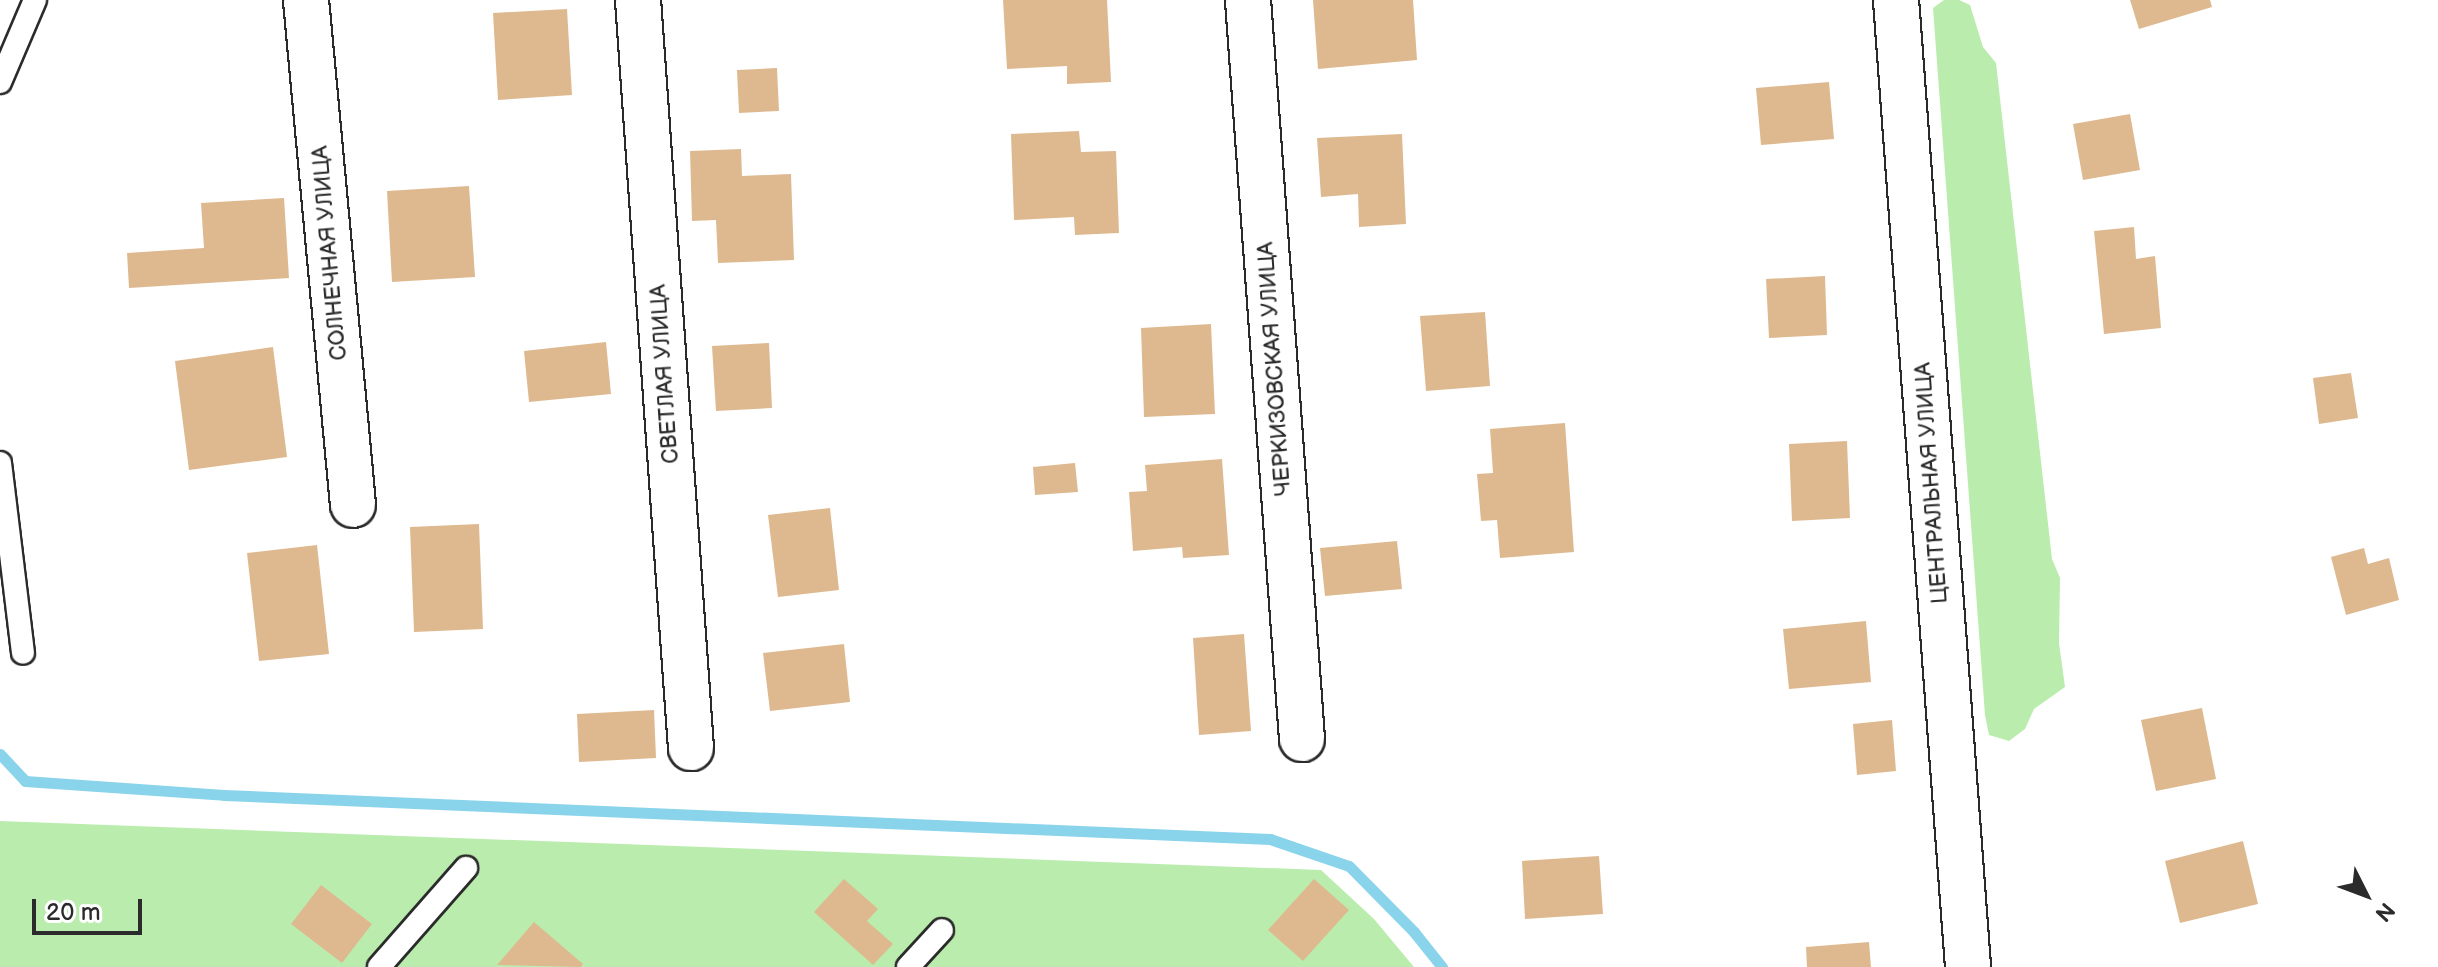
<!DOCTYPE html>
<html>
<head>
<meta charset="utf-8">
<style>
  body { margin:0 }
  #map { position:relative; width:2438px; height:967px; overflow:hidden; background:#fff; font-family:"Balsamiq Sans",sans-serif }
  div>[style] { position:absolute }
  .green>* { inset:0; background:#baedad }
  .stream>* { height:11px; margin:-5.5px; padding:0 5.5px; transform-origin:5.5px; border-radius:5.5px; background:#8ad4eb }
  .building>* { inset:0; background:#deb98f }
  .roads { filter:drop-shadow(2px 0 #2b2b2b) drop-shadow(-2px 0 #2b2b2b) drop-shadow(0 2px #2b2b2b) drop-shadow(0 -2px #2b2b2b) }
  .lane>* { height:22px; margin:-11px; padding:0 11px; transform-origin:11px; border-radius:11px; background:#fff }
  .street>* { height:44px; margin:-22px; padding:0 22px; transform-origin:22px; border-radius:22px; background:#fff }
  span { translate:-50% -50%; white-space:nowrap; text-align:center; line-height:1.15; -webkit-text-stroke:6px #fff; paint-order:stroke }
  .street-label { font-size:22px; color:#2b2b2b }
  .north { position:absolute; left:2326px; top:855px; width:80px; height:80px; -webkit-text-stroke:6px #fff; paint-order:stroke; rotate:132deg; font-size:22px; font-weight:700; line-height:32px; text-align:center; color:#2b2b2b }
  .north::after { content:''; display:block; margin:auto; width:28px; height:36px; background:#2b2b2b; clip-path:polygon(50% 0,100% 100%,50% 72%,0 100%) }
  .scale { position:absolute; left:32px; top:899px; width:110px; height:36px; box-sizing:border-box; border:4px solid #2b2b2b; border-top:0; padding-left:10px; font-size:24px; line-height:28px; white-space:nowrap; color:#2b2b2b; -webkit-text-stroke:6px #fff; paint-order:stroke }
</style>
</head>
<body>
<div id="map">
  <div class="green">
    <i style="clip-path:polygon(1944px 0,1959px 0,1970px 5px,1983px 47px,1996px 63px,2052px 559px,2060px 578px,2059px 643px,2065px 687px,2034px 709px,2025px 729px,2009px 741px,1989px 735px,1985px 715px,1933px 8px)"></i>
    <i style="clip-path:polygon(0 821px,1321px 870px,1374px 919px,1414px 967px,0 967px)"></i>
  </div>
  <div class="stream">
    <i style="left:0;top:754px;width:37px;rotate:47deg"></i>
    <i style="left:25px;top:781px;width:199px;rotate:4deg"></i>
    <i style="left:224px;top:795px;width:1047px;rotate:2.41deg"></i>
    <i style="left:1270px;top:839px;width:83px;rotate:18.9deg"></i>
    <i style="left:1349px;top:866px;width:93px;rotate:45.4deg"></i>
    <i style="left:1414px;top:932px;width:45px;rotate:51.3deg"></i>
  </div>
  <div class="building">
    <i style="clip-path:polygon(1003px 0,1107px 0,1111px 82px,1067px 84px,1067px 66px,1007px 69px)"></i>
    <i style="clip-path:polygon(1313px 0,1413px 0,1417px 60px,1318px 69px)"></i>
    <i style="clip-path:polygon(2130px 0,2210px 0,2212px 7px,2139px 29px)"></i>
    <i style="clip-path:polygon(567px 9px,572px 95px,498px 100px,493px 13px)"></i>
    <i style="clip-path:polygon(777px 68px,779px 111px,739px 113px,737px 70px)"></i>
    <i style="clip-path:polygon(1829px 82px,1834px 139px,1761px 145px,1756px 88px)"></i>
    <i style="clip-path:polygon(2130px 114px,2140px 170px,2083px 180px,2073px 124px)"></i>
    <i style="clip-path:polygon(1079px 131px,1081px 152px,1116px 151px,1119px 233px,1075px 235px,1074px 217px,1014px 220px,1011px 134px)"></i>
    <i style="clip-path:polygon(1402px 134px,1406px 224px,1359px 227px,1358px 194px,1321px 197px,1317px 138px)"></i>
    <i style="clip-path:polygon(741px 149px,742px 176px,791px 174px,794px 260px,718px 263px,716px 220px,692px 221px,690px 151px)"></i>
    <i style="clip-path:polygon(469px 186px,475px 277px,392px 282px,387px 191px)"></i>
    <i style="clip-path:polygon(284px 198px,289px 278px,129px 288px,127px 253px,204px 248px,201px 203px)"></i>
    <i style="clip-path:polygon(2134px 227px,2136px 259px,2155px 256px,2161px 328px,2104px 334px,2094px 231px)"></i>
    <i style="clip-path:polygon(1825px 276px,1827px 335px,1769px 338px,1766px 279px)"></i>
    <i style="clip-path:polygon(1485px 312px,1490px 386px,1426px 391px,1420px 316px)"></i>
    <i style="clip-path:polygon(1211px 324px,1215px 414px,1144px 417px,1141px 328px)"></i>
    <i style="clip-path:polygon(606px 342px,611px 394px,529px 402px,524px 351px)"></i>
    <i style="clip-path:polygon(769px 343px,772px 408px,716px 411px,712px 346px)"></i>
    <i style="clip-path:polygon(273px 347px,287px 457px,189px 470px,175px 361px)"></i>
    <i style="clip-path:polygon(2351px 373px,2358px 418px,2319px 424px,2313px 378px)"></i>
    <i style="clip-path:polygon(1565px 423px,1574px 552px,1500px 558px,1497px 520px,1481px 521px,1477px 474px,1493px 473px,1490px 429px)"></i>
    <i style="clip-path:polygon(1847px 441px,1850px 518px,1792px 521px,1789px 444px)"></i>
    <i style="clip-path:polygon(1222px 459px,1229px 555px,1183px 558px,1182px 547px,1133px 551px,1129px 492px,1147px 491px,1145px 465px)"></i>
    <i style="clip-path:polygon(1075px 463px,1078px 492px,1035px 495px,1033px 467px)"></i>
    <i style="clip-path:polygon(830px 508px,839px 590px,778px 597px,768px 515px)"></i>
    <i style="clip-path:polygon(479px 524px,483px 629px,414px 632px,410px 527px)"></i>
    <i style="clip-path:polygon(1397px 541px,1402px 589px,1325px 596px,1320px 548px)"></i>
    <i style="clip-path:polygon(317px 545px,329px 654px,259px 661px,247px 553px)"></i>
    <i style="clip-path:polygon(2364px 548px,2368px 564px,2389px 558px,2399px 600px,2346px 615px,2331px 557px)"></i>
    <i style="clip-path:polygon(1866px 621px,1871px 682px,1789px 689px,1783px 629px)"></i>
    <i style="clip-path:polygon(1244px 634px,1251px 731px,1199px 735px,1193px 638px)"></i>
    <i style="clip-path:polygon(844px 644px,850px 702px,770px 711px,763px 653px)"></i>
    <i style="clip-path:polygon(2202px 708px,2216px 779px,2156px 791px,2141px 720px)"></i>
    <i style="clip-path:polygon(654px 710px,656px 758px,579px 762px,577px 714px)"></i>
    <i style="clip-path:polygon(1892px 720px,1896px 771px,1857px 775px,1853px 724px)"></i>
    <i style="clip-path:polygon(2243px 841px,2258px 904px,2180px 923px,2165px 861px)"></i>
    <i style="clip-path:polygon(1599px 856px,1603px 914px,1525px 919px,1522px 861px)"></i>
    <i style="clip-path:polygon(844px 879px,878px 909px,867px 921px,893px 944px,873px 965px,814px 912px)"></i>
    <i style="clip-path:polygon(1314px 879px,1349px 910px,1303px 961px,1268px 930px)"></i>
    <i style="clip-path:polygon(321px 885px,372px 924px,342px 963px,291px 924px)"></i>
    <i style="clip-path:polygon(534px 922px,583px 964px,581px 967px,497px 965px)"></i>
    <i style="clip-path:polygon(1869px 942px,1871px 967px,1807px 967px,1806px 947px)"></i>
  </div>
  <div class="roads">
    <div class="lane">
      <i style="left:0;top:82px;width:89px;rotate:-66.9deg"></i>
      <i style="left:0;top:463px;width:191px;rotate:83.1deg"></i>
      <i style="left:379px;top:967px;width:132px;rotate:-48.7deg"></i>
      <i style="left:908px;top:967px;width:50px;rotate:-47.4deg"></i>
    </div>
    <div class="street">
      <i style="left:306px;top:0;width:507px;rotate:84.68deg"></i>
      <i style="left:638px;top:0;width:750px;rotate:85.95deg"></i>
      <i style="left:1248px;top:0;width:741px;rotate:85.82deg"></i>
      <i style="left:1896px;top:0;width:970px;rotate:85.74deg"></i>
    </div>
  </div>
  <div class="street-label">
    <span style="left:330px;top:253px;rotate:-95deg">СОЛНЕЧНАЯ УЛИЦА</span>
    <span style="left:1275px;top:369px;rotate:-94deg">ЧЕРКИЗОВСКАЯ УЛИЦА</span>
    <span style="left:665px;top:374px;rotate:-94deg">СВЕТЛАЯ УЛИЦА</span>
    <span style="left:1932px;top:483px;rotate:-94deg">ЦЕНТРАЛЬНАЯ УЛИЦА</span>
  </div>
  <div class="north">N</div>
  <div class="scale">20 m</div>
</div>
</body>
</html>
